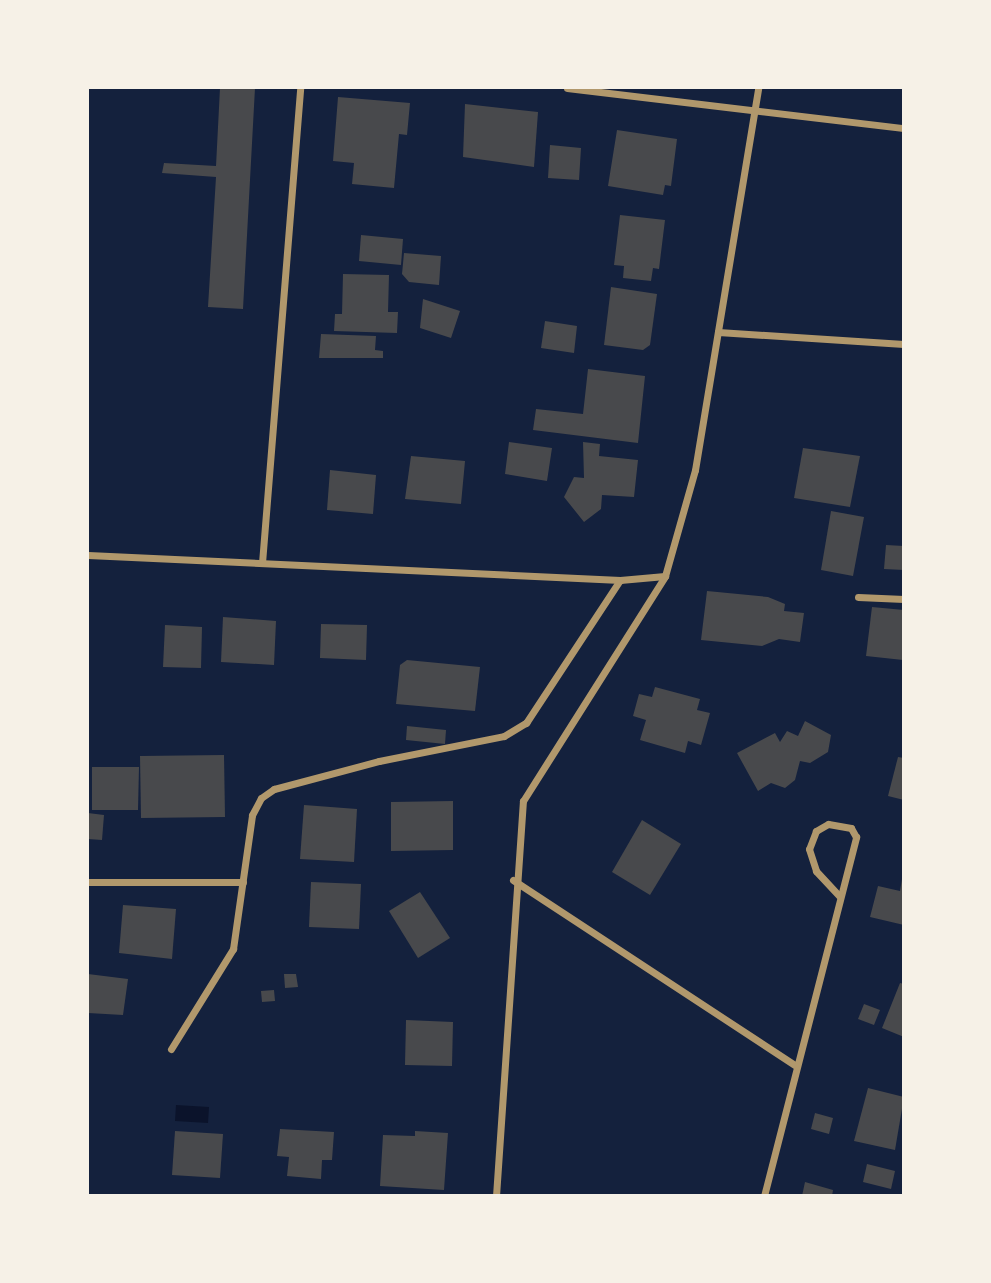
<!DOCTYPE html>
<html>
<head>
<meta charset="utf-8">
<style>
  body { margin:0 }
  #map { position:relative; width:991px; height:1283px; overflow:hidden; background:#14213d; font-family:"Varela Round",sans-serif }
  div>[style] { position:absolute }
  .water>* { inset:0; background:#0b132b }
  .building>* { inset:0; background:#48494c }
  .minor>* { height:7px; margin:-3.5px; padding:0 3.5px; transform-origin:3.5px; border-radius:3.5px; background:#b1986c }
  span { translate:-50% -50%; white-space:nowrap; text-align:center; line-height:1.15; -webkit-text-stroke:6px #f6f1e7; paint-order:stroke }
  .frame { position:absolute; inset:0; border:89px solid #f6f1e7; pointer-events:none }
</style>
</head>
<body>
<div id="map">
  <div class="water">
    <i style="clip-path:polygon(176px 1105px,209px 1107px,208px 1123px,175px 1121px)"></i>
  </div>
  <div class="building">
    <i style="clip-path:polygon(220px 88px,255px 88px,243px 309px,208px 307px,216px 177px,162px 173px,164px 163px,216px 166px)"></i>
    <i style="clip-path:polygon(338px 97px,410px 103px,407px 135px,399px 134px,394px 188px,352px 184px,354px 163px,333px 161px)"></i>
    <i style="clip-path:polygon(465px 104px,538px 112px,534px 167px,463px 157px)"></i>
    <i style="clip-path:polygon(617px 130px,677px 139px,671px 186px,665px 185px,663px 195px,608px 186px)"></i>
    <i style="clip-path:polygon(550px 145px,581px 148px,579px 180px,548px 178px)"></i>
    <i style="clip-path:polygon(620px 215px,665px 220px,659px 269px,653px 268px,651px 281px,623px 278px,624px 266px,614px 265px)"></i>
    <i style="clip-path:polygon(361px 235px,403px 239px,401px 265px,359px 261px)"></i>
    <i style="clip-path:polygon(404px 253px,441px 256px,439px 285px,409px 282px,402px 274px)"></i>
    <i style="clip-path:polygon(343px 274px,389px 275px,388px 312px,398px 312px,397px 333px,334px 331px,335px 314px,342px 314px)"></i>
    <i style="clip-path:polygon(611px 287px,657px 294px,650px 345px,643px 350px,604px 345px)"></i>
    <i style="clip-path:polygon(423px 299px,460px 311px,451px 338px,420px 328px)"></i>
    <i style="clip-path:polygon(545px 321px,577px 326px,574px 353px,541px 348px)"></i>
    <i style="clip-path:polygon(321px 334px,376px 336px,375px 350px,383px 351px,383px 358px,319px 358px)"></i>
    <i style="clip-path:polygon(588px 369px,645px 376px,638px 443px,533px 430px,536px 409px,583px 414px)"></i>
    <i style="clip-path:polygon(509px 442px,552px 448px,547px 481px,505px 474px)"></i>
    <i style="clip-path:polygon(583px 442px,600px 444px,599px 456px,638px 460px,634px 497px,602px 495px,601px 509px,584px 522px,564px 497px,574px 477px,584px 478px)"></i>
    <i style="clip-path:polygon(803px 448px,860px 456px,850px 507px,794px 498px)"></i>
    <i style="clip-path:polygon(411px 456px,465px 461px,461px 504px,405px 499px)"></i>
    <i style="clip-path:polygon(330px 470px,376px 475px,373px 514px,327px 510px)"></i>
    <i style="clip-path:polygon(831px 511px,864px 517px,853px 576px,821px 570px)"></i>
    <i style="clip-path:polygon(886px 545px,904px 546px,904px 570px,884px 569px)"></i>
    <i style="clip-path:polygon(707px 591px,768px 597px,785px 604px,784px 611px,804px 613px,800px 642px,779px 639px,762px 646px,701px 640px)"></i>
    <i style="clip-path:polygon(872px 607px,904px 610px,903px 660px,866px 656px)"></i>
    <i style="clip-path:polygon(223px 617px,276px 621px,274px 665px,221px 662px)"></i>
    <i style="clip-path:polygon(321px 624px,367px 625px,366px 660px,320px 658px)"></i>
    <i style="clip-path:polygon(165px 625px,202px 627px,201px 668px,163px 667px)"></i>
    <i style="clip-path:polygon(407px 660px,480px 667px,475px 711px,396px 704px,400px 665px)"></i>
    <i style="clip-path:polygon(655px 687px,700px 699px,697px 710px,710px 713px,701px 745px,688px 741px,685px 753px,640px 740px,646px 720px,633px 716px,639px 694px,652px 697px)"></i>
    <i style="clip-path:polygon(805px 721px,831px 735px,828px 752px,810px 763px,800px 761px,795px 780px,785px 788px,771px 783px,758px 791px,737px 753px,775px 733px,780px 742px,787px 731px,798px 736px)"></i>
    <i style="clip-path:polygon(407px 726px,446px 730px,445px 744px,406px 740px)"></i>
    <i style="clip-path:polygon(224px 755px,225px 817px,141px 818px,140px 756px)"></i>
    <i style="clip-path:polygon(898px 757px,904px 758px,904px 800px,888px 796px)"></i>
    <i style="clip-path:polygon(92px 767px,139px 767px,138px 810px,92px 810px)"></i>
    <i style="clip-path:polygon(453px 801px,453px 850px,391px 851px,391px 802px)"></i>
    <i style="clip-path:polygon(304px 805px,357px 809px,354px 862px,300px 859px)"></i>
    <i style="clip-path:polygon(88px 813px,104px 815px,102px 840px,88px 839px)"></i>
    <i style="clip-path:polygon(642px 820px,681px 844px,650px 895px,612px 872px)"></i>
    <i style="clip-path:polygon(902px 879px,904px 925px,870px 917px,878px 886px,900px 891px)"></i>
    <i style="clip-path:polygon(311px 882px,361px 884px,359px 929px,309px 927px)"></i>
    <i style="clip-path:polygon(420px 892px,450px 938px,418px 958px,389px 911px)"></i>
    <i style="clip-path:polygon(123px 905px,176px 909px,172px 959px,119px 953px)"></i>
    <i style="clip-path:polygon(88px 974px,128px 979px,123px 1015px,88px 1013px)"></i>
    <i style="clip-path:polygon(284px 974px,296px 974px,298px 987px,285px 988px)"></i>
    <i style="clip-path:polygon(900px 983px,904px 984px,904px 1037px,882px 1028px)"></i>
    <i style="clip-path:polygon(274px 990px,275px 1001px,262px 1002px,261px 991px)"></i>
    <i style="clip-path:polygon(864px 1004px,880px 1010px,874px 1025px,858px 1019px)"></i>
    <i style="clip-path:polygon(406px 1020px,453px 1022px,452px 1066px,405px 1065px)"></i>
    <i style="clip-path:polygon(868px 1088px,904px 1097px,895px 1150px,854px 1141px)"></i>
    <i style="clip-path:polygon(815px 1113px,833px 1118px,829px 1134px,811px 1129px)"></i>
    <i style="clip-path:polygon(280px 1129px,334px 1132px,332px 1160px,322px 1160px,321px 1179px,287px 1176px,289px 1157px,277px 1156px)"></i>
    <i style="clip-path:polygon(175px 1131px,223px 1134px,220px 1178px,172px 1175px)"></i>
    <i style="clip-path:polygon(415px 1131px,448px 1133px,444px 1190px,380px 1186px,383px 1135px,415px 1136px)"></i>
    <i style="clip-path:polygon(867px 1164px,895px 1171px,891px 1189px,863px 1182px)"></i>
    <i style="clip-path:polygon(805px 1182px,833px 1190px,832px 1196px,802px 1196px)"></i>
  </div>
  <div class="minor">
    <i style="left:567px;top:88px;width:339px;rotate:6.8deg"></i>
    <i style="left:718px;top:332px;width:186px;rotate:3.7deg"></i>
    <i style="left:88px;top:555px;width:533px;rotate:2.69deg"></i>
    <i style="left:620px;top:580px;width:45px;rotate:-5.1deg"></i>
    <i style="left:262px;top:563px;width:477px;rotate:-85.4deg"></i>
    <i style="left:858px;top:597px;width:46px;rotate:2.5deg"></i>
    <i style="left:513px;top:880px;width:337px;rotate:33.3deg"></i>
    <i style="left:88px;top:882px;width:155px"></i>
    <i style="left:171px;top:1049px;width:118px;rotate:-58.2deg"></i>
    <i style="left:233px;top:949px;width:135px;rotate:-81.9deg"></i>
    <i style="left:252px;top:815px;width:19px;rotate:-62deg"></i>
    <i style="left:261px;top:798px;width:16px;rotate:-35deg"></i>
    <i style="left:274px;top:789px;width:109px;rotate:-14.9deg"></i>
    <i style="left:379px;top:761px;width:127px;rotate:-11.3deg"></i>
    <i style="left:504px;top:736px;width:26px;rotate:-31deg"></i>
    <i style="left:526px;top:723px;width:171px;rotate:-56.7deg"></i>
    <i style="left:496px;top:1196px;width:396px;rotate:-86.1deg"></i>
    <i style="left:523px;top:801px;width:266px;rotate:-57.7deg"></i>
    <i style="left:665px;top:576px;width:110px;rotate:-74.2deg"></i>
    <i style="left:695px;top:470px;width:387px;rotate:-80.6deg"></i>
    <i style="left:764px;top:1196px;width:371px;rotate:-75.6deg"></i>
    <i style="left:856px;top:837px;width:10px;rotate:-119deg"></i>
    <i style="left:851px;top:828px;width:23px;rotate:-170deg"></i>
    <i style="left:828px;top:824px;width:14px;rotate:150deg"></i>
    <i style="left:816px;top:831px;width:19px;rotate:111deg"></i>
    <i style="left:809px;top:849px;width:23px;rotate:72deg"></i>
    <i style="left:816px;top:871px;width:35px;rotate:47deg"></i>
  </div>
  <div class="frame"></div>
</div>
</body>
</html>
